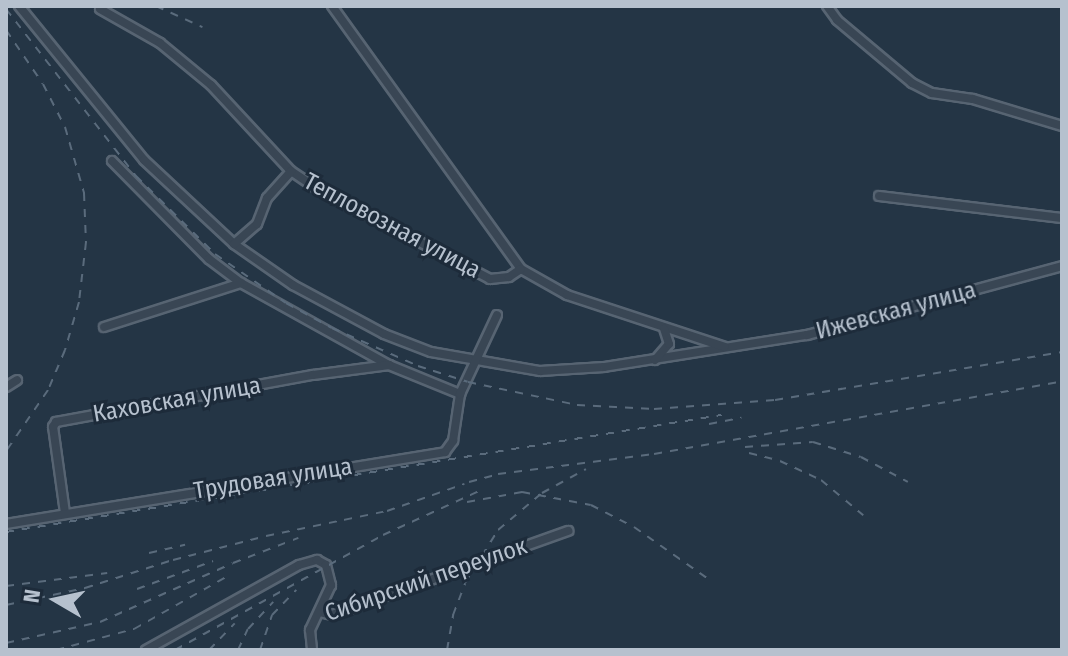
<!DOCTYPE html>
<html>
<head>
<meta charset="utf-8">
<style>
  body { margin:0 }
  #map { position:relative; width:1068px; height:656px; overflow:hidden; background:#243545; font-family:"Fira Sans Condensed",sans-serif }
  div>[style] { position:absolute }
  .roads { filter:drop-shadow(2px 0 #576472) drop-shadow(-2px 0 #576472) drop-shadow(0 2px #576472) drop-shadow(0 -2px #576472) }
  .minor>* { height:8px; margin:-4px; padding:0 4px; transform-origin:4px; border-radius:4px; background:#394654 }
  .rail>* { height:2px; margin-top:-1px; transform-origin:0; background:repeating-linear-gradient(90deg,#5a6b7c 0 8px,transparent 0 16px) }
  span { translate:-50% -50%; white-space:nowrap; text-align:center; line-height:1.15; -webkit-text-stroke:6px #1d2b3a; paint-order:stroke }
  .street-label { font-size:24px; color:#b6c1ce }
  .frame { position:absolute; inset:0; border:8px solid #b6c1ce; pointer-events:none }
  .north { position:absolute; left:16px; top:560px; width:80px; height:80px; -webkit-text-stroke:6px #1d2b3a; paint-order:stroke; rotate:279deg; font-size:22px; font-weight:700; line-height:32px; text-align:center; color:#b6c1ce }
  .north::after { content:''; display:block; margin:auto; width:28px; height:36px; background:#b6c1ce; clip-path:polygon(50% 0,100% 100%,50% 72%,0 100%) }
</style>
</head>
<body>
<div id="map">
  <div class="roads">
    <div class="minor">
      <i style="left:19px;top:6px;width:198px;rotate:50.9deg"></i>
      <i style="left:144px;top:160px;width:123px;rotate:43deg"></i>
      <i style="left:234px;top:244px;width:72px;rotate:34.8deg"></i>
      <i style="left:293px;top:285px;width:103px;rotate:28.3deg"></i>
      <i style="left:384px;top:334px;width:50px;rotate:21deg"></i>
      <i style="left:431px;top:352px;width:111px;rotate:9.9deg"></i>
      <i style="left:540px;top:371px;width:64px;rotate:-3.6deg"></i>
      <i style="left:604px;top:367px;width:206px;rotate:-9deg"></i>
      <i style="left:807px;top:335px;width:264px;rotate:-15.1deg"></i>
      <i style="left:332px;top:6px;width:324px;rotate:54.3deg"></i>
      <i style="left:521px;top:269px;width:53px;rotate:29.5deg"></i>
      <i style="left:567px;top:295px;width:166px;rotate:18.2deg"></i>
      <i style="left:827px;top:6px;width:17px;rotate:54deg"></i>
      <i style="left:837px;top:20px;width:98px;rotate:40deg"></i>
      <i style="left:912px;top:83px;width:22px;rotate:27deg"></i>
      <i style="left:932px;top:93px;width:41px;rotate:8.3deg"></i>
      <i style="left:973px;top:99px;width:93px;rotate:16.9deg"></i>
      <i style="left:100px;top:9px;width:69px;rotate:29.5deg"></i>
      <i style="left:160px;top:43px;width:66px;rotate:39.5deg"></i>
      <i style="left:211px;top:85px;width:117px;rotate:47.1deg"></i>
      <i style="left:291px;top:171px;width:27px;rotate:34deg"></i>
      <i style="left:313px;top:186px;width:200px;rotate:27.7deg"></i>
      <i style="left:490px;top:279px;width:19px;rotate:-6deg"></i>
      <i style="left:509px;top:277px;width:14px;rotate:-34deg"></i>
      <i style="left:112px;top:161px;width:138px;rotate:45.3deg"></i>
      <i style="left:209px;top:259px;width:40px;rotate:37deg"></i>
      <i style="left:241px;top:283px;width:169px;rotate:29deg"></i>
      <i style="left:389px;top:365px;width:77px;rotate:22.2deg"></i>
      <i style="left:879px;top:196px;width:184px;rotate:6.9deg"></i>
      <i style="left:234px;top:244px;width:30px;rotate:-41deg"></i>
      <i style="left:257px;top:224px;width:28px;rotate:-69deg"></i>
      <i style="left:267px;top:198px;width:36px;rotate:-48deg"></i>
      <i style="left:104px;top:327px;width:144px;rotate:-17.8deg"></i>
      <i style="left:655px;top:360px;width:21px;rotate:-49deg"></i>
      <i style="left:669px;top:344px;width:16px;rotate:-108deg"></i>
      <i style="left:6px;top:387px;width:13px;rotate:-32deg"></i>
      <i style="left:65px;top:513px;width:87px;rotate:-97.9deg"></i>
      <i style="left:53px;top:427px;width:6px;rotate:-59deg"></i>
      <i style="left:56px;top:422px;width:261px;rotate:-10.4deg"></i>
      <i style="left:313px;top:375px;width:77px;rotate:-7.5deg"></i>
      <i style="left:6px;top:524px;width:445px;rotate:-9.3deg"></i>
      <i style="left:445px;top:452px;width:14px;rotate:-54deg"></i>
      <i style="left:453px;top:441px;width:48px;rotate:-81.5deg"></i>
      <i style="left:460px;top:394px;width:87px;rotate:-64.9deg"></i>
      <i style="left:320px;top:612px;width:12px;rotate:14deg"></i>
      <i style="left:332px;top:615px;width:251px;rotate:-19.6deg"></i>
      <i style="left:146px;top:650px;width:175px;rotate:-29.1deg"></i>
      <i style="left:299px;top:565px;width:19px;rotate:-16deg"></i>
      <i style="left:317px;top:560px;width:10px;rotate:29deg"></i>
      <i style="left:326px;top:565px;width:21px;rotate:76deg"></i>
      <i style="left:331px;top:585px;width:50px;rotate:115deg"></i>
      <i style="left:310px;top:630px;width:20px;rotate:84deg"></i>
    </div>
  </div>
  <div class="rail">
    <i style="left:156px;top:6px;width:51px;rotate:24.5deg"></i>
    <i style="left:6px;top:9px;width:212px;rotate:52.1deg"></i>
    <i style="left:136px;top:176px;width:111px;rotate:44.6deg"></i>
    <i style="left:215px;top:254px;width:86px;rotate:34.6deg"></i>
    <i style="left:286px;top:303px;width:52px;rotate:28.5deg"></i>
    <i style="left:332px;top:328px;width:94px;rotate:23.8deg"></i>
    <i style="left:418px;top:366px;width:52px;rotate:17.7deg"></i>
    <i style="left:468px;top:382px;width:111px;rotate:11.9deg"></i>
    <i style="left:577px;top:405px;width:77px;rotate:3deg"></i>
    <i style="left:654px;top:409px;width:121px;rotate:-4.3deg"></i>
    <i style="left:775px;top:400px;width:291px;rotate:-9.5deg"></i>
    <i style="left:6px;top:30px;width:65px;rotate:55.6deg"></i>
    <i style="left:43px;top:84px;width:48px;rotate:62.9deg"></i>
    <i style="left:65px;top:127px;width:69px;rotate:73.9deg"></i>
    <i style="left:84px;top:193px;width:49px;rotate:87.7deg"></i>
    <i style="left:86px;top:242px;width:60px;rotate:96.7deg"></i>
    <i style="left:79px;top:302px;width:50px;rotate:106.3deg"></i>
    <i style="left:65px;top:350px;width:43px;rotate:113deg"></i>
    <i style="left:48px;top:390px;width:74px;rotate:124.5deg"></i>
    <i style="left:709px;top:424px;width:33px;rotate:-11deg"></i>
    <i style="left:745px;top:447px;width:68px;rotate:-4.2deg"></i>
    <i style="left:813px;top:442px;width:50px;rotate:17.4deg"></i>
    <i style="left:861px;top:457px;width:53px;rotate:28deg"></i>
    <i style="left:749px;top:453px;width:32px;rotate:14deg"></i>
    <i style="left:780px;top:461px;width:45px;rotate:24.9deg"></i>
    <i style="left:821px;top:480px;width:55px;rotate:39.8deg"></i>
    <i style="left:469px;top:482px;width:30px;rotate:-15deg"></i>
    <i style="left:498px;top:474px;width:157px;rotate:-7.3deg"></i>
    <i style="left:654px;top:454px;width:414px;rotate:-10.1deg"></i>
    <i style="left:467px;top:502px;width:56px;rotate:-10.3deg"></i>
    <i style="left:522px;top:492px;width:70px;rotate:10.7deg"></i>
    <i style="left:591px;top:505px;width:48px;rotate:27.1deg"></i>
    <i style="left:634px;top:527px;width:94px;rotate:35deg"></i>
    <i style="left:6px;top:532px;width:725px;rotate:-9.29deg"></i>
    <i style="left:149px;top:553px;width:37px;rotate:-13deg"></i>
    <i style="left:6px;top:586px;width:102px;rotate:-7.3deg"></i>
    <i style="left:137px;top:589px;width:81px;rotate:-20.2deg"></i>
    <i style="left:6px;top:605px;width:81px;rotate:-12.1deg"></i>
    <i style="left:85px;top:588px;width:92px;rotate:-17.7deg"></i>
    <i style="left:173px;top:560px;width:96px;rotate:-14.5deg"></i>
    <i style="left:266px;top:536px;width:124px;rotate:-11.7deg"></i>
    <i style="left:387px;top:511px;width:82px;rotate:-19.3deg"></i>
    <i style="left:6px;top:643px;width:96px;rotate:-12.6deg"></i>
    <i style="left:100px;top:622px;width:145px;rotate:-23.9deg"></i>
    <i style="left:233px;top:563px;width:70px;rotate:-21deg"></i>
    <i style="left:56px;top:650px;width:81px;rotate:-15.1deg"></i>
    <i style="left:134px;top:629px;width:106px;rotate:-29.5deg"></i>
    <i style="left:175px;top:650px;width:238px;rotate:-28.9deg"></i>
    <i style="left:383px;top:535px;width:106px;rotate:-24.6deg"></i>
    <i style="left:209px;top:650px;width:37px;rotate:-46deg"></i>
    <i style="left:238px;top:650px;width:23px;rotate:-65deg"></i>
    <i style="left:248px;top:629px;width:37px;rotate:-47deg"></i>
    <i style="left:260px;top:650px;width:37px;rotate:-71deg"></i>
    <i style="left:272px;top:615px;width:35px;rotate:-46deg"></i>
    <i style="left:447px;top:650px;width:36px;rotate:-80deg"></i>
    <i style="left:453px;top:615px;width:34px;rotate:-69deg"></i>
    <i style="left:465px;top:583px;width:62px;rotate:-58.1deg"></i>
    <i style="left:498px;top:530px;width:57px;rotate:-40.1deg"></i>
    <i style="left:542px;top:493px;width:50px;rotate:-28.6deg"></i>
  </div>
  <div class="street-label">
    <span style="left:392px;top:226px;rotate:28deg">Тепловозная улица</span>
    <span style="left:896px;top:311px;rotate:-15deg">Ижевская улица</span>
    <span style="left:177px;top:400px;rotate:-10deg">Каховская улица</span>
    <span style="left:273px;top:479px;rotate:-9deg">Трудовая улица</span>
    <span style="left:426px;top:580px;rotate:-19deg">Сибирский переулок</span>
  </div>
  <div class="frame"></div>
  <div class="north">N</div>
</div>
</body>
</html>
